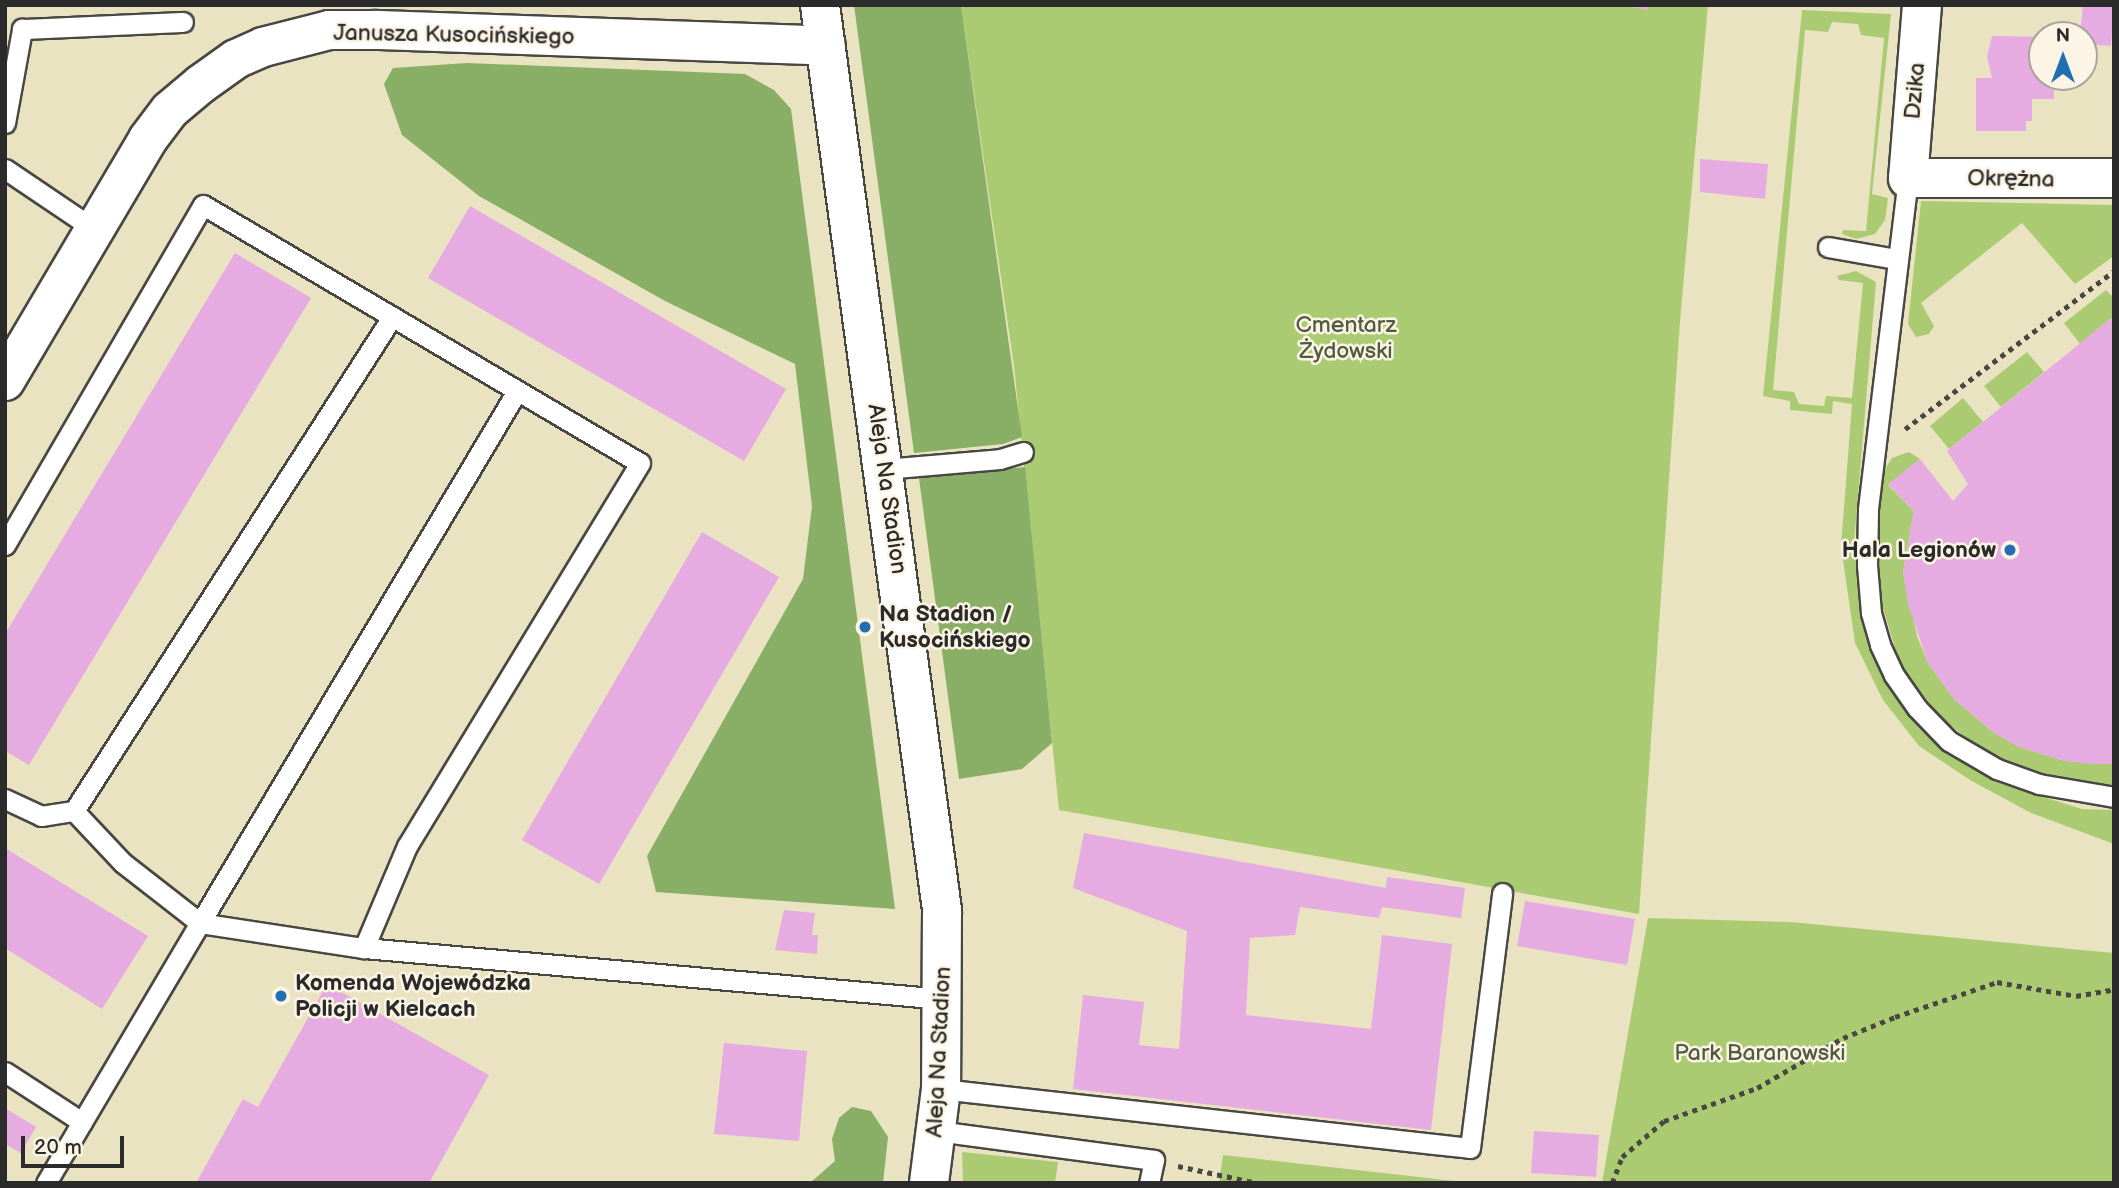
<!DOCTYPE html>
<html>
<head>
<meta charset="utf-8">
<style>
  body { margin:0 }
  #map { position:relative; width:2119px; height:1188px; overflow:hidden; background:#eae3c1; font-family:"Balsamiq Sans",sans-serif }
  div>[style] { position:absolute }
  .green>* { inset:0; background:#abcb73 }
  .forest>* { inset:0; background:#88af65 }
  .building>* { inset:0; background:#e6abe1 }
  .path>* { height:4.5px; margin-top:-2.25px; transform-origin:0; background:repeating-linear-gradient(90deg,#484742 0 5px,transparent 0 10px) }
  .roads { filter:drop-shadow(2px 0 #484742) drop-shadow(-2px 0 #484742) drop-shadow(0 2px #484742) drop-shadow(0 -2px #484742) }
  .lane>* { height:19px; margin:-9.5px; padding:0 9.5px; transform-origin:9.5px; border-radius:9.5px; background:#fff }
  .street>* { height:38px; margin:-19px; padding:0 19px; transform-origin:19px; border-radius:19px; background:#fff }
  .dots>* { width:19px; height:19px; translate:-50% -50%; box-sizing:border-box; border:4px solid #fcf5e5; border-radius:50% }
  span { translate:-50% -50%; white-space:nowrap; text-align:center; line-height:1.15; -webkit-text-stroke:5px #fcf5e5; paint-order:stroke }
  .street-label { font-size:23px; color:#2b2b2b }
  .park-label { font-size:23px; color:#515b41 }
  .poi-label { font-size:23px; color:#2b2b2b; font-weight:700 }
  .right { translate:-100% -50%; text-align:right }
  .left { translate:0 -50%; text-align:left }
  .frame { position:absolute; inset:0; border:7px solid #2b2b2b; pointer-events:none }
  .north { position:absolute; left:2028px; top:21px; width:70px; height:70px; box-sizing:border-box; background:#fcf5e5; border:2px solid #a8a49b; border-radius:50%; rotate:0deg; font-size:19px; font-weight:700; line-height:28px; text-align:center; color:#2b2b2b }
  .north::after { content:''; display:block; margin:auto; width:24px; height:32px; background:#1f6fb2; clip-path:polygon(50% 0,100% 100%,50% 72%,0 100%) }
  .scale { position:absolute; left:21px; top:1136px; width:103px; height:32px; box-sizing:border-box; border:4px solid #2b2b2b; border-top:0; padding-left:9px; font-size:21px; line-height:24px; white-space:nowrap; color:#2b2b2b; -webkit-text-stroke:5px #fcf5e5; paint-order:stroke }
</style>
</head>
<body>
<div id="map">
  <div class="green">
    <i style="clip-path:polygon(961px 5px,1708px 5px,1680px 321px,1639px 914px,1059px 810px,1014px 366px)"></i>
    <i style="clip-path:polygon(1802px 10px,1891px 14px,1872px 194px,1888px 198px,1885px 220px,1875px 234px,1856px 239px,1842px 234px,1843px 230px,1866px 231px,1884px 38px,1861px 35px,1858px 24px,1832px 22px,1828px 32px,1805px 30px,1773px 390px,1794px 392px,1799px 404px,1824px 406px,1826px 396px,1852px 398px,1863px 283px,1839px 280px,1837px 276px,1856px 271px,1876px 282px,1854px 543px,1867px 638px,1902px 704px,1928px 735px,1996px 782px,2082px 809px,2114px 810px,2114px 844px,2031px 813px,1970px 780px,1919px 746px,1883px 700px,1855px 643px,1841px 546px,1852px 404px,1833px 401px,1832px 414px,1790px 410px,1790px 401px,1763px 396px)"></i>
    <i style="clip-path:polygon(1921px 201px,2114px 205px,2114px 256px,2075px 284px,2022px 223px,1921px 303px,1934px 326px,1929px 334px,1916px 337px,1908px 324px)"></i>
    <i style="clip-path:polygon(2106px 290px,2114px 298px,2114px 316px,2080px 344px,2064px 323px)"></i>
    <i style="clip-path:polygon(2027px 352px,2044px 372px,2001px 407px,1984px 386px)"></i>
    <i style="clip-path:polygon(1963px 398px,1983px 422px,1949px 449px,1930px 426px)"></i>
    <i style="clip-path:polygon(1909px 452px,1920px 459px,1888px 485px,1914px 511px,1903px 572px,1917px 636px,1928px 663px,1954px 699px,1993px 732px,2019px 747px,2065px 761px,2114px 764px,2114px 788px,2075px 785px,2024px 770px,1984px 752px,1939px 716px,1900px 664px,1879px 595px,1877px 544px,1883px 472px,1892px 458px)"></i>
    <i style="clip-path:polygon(1648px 918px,1791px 922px,2114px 953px,2114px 1183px,1602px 1183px)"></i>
    <i style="clip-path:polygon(962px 1152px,1058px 1162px,1055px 1183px,963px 1183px)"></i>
    <i style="clip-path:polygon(1223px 1155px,1472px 1183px,1219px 1183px)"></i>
  </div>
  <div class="forest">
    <i style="clip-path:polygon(854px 5px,961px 5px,1022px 437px,1003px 444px,914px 453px)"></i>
    <i style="clip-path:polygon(467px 63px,745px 74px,774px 90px,791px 109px,895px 909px,656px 892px,647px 856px,803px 579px,812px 506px,795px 364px,665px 301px,479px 196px,402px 135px,384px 84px,393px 68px)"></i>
    <i style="clip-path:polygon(1025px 467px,1052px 743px,1022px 769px,959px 779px,919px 478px)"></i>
    <i style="clip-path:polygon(852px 1107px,871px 1111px,888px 1137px,883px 1183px,810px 1183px,835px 1161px,832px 1139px,839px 1118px)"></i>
  </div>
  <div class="building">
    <i style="clip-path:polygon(1621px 5px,1648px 5px,1648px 10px)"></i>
    <i style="clip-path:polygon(2083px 5px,2114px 5px,2111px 46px,2084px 44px,2084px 35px,2080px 35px)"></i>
    <i style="clip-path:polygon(1992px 36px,2042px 37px,2042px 77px,2054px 77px,2054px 99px,2032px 99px,2032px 121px,2026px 121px,2026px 131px,1976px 131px,1976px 78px,1992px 78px,1987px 57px)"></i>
    <i style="clip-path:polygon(1700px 159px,1768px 164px,1765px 199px,1700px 192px)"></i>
    <i style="clip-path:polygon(470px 206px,786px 389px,744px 461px,428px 278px)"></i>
    <i style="clip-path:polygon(235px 253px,311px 298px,29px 765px,5px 751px,5px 634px)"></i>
    <i style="clip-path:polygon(2114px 316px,2114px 764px,2092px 764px,2065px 761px,2019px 747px,1993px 732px,1954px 699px,1928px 663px,1908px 604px,1903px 572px,1914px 511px,1888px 484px,1920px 459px,1953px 501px,1968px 484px,1947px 451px)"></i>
    <i style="clip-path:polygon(702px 532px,779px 577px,599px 884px,522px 840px)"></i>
    <i style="clip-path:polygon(1084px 833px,1386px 888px,1387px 877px,1465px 888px,1461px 918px,1382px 907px,1379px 918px,1300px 907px,1295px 935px,1250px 938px,1246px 1015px,1371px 1029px,1382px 935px,1452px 944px,1431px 1130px,1073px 1089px,1083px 995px,1144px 1002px,1139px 1045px,1179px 1049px,1187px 931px,1073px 888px)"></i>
    <i style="clip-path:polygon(5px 848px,148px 936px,102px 1009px,5px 948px)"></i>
    <i style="clip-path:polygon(1525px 901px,1635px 919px,1627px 965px,1517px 946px)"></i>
    <i style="clip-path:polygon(784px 910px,815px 913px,812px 935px,818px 935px,817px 954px,775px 950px)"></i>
    <i style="clip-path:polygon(327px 984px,489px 1075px,429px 1183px,196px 1183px,243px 1099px,258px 1107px)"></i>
    <i style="clip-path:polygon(724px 1043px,807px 1051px,799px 1141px,714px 1134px)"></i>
    <i style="clip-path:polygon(5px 1108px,36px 1127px,21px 1153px,5px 1144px)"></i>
    <i style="clip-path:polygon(1534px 1131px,1599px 1135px,1596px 1177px,1531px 1173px)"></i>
  </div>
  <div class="path">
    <i style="left:1905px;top:429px;width:262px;rotate:-37.1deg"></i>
    <i style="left:1178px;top:1166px;width:81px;rotate:12.1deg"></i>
    <i style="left:1612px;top:1183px;width:28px;rotate:-69deg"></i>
    <i style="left:1622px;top:1157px;width:55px;rotate:-40.6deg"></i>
    <i style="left:1664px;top:1121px;width:99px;rotate:-19.5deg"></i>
    <i style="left:1757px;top:1088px;width:99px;rotate:-30.2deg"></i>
    <i style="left:1843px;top:1038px;width:56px;rotate:-22deg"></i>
    <i style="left:1895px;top:1017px;width:108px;rotate:-18.9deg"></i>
    <i style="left:1997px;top:982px;width:80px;rotate:10deg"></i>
    <i style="left:2076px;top:996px;width:39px;rotate:-10deg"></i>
  </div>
  <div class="roads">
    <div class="lane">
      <i style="left:5px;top:123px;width:96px;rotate:-79.7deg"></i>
      <i style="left:22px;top:29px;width:161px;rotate:-2.5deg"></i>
      <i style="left:5px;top:169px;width:107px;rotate:34deg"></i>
      <i style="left:1908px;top:178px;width:334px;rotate:96.9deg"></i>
      <i style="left:1868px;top:510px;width:55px;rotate:91deg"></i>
      <i style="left:1867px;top:565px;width:48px;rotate:85.2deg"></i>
      <i style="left:1871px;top:613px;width:33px;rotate:74deg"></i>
      <i style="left:1880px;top:645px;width:33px;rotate:65deg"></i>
      <i style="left:1894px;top:675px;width:40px;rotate:55.1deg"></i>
      <i style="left:1917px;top:708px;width:46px;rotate:45.9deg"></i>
      <i style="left:1949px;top:741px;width:56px;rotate:30.3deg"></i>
      <i style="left:1997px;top:769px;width:45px;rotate:19.7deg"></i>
      <i style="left:2039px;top:784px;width:76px;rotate:9.8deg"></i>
      <i style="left:1828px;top:247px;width:69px;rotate:10deg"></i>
      <i style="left:884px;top:469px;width:116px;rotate:-4.9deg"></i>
      <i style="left:1000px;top:459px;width:24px;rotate:-17deg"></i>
      <i style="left:5px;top:545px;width:393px;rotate:-59.8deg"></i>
      <i style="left:203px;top:205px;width:507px;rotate:30.56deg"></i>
      <i style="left:640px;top:463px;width:448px;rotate:121.3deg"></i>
      <i style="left:407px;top:846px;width:111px;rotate:112.9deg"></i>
      <i style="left:5px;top:799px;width:40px;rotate:25deg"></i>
      <i style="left:41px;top:816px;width:33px;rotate:-9deg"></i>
      <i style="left:74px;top:811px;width:588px;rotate:-57.23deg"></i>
      <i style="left:74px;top:811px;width:71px;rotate:46.7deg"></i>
      <i style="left:123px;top:863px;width:98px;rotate:37.9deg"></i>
      <i style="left:200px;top:923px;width:619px;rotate:-59.21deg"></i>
      <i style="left:5px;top:1072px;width:92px;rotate:33deg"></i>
      <i style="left:941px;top:1089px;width:532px;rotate:6.36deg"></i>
      <i style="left:1470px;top:1148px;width:257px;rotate:-82.8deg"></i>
      <i style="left:937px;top:1131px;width:219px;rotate:7.6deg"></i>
      <i style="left:1154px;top:1160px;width:24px;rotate:102deg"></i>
      <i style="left:46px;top:1183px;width:302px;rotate:-59.4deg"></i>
      <i style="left:200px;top:923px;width:166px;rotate:8.7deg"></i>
      <i style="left:364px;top:948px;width:582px;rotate:5.03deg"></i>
    </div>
    <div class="street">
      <i style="left:820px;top:5px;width:913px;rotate:82.32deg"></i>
      <i style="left:942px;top:910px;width:179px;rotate:90.3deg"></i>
      <i style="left:941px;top:1089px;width:95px;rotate:97.3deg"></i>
      <i style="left:1922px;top:5px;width:174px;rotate:94.6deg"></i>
      <i style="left:1908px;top:178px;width:206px"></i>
      <i style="left:5px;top:381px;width:281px;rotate:-59.4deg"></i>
      <i style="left:148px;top:139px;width:36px;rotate:-53deg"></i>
      <i style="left:170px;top:110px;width:40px;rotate:-40deg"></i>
      <i style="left:201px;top:84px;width:43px;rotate:-35.5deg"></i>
      <i style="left:236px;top:59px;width:30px;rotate:-24deg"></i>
      <i style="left:263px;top:47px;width:68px;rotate:-14.4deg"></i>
      <i style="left:329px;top:30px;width:48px"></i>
      <i style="left:377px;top:30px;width:449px;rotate:2deg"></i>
    </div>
  </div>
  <div class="dots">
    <i style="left:2010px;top:550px;background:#1f6fb2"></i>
    <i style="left:865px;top:627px;background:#1f6fb2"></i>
    <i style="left:281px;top:996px;background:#1f6fb2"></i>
  </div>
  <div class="street-label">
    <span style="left:454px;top:35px;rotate:1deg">Janusza Kusocińskiego</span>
    <span style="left:1915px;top:91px;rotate:-85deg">Dzika</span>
    <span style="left:2011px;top:179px;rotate:1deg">Okrężna</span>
    <span style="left:887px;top:489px;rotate:82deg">Aleja Na Stadion</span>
    <span style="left:939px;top:1052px;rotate:-87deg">Aleja Na Stadion</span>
  </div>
  <div class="park-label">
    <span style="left:1346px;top:338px">Cmentarz<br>Żydowski</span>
    <span style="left:1760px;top:1053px">Park Baranowski</span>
  </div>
  <div class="poi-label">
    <span class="right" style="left:1996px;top:550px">Hala Legionów</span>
    <span class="left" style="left:879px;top:627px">Na Stadion /<br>Kusocińskiego</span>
    <span class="left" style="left:295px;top:996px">Komenda Wojewódzka<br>Policji w Kielcach</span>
  </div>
  <div class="frame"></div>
  <div class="north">N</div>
  <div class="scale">20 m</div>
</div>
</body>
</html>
